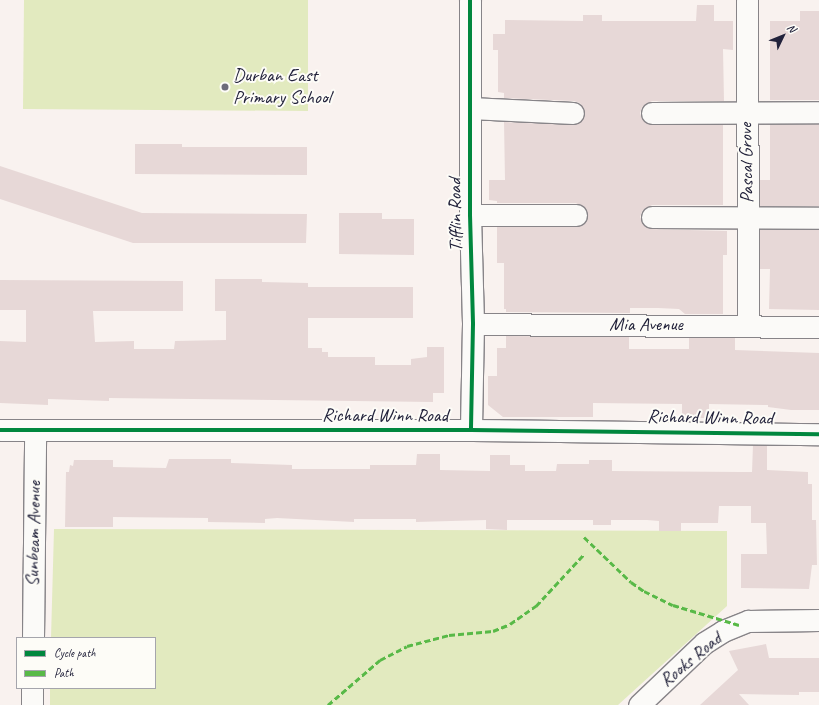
<!DOCTYPE html>
<html>
<head>
<meta charset="utf-8">
<style>
  body { margin:0 }
  #map { position:relative; width:819px; height:705px; overflow:hidden; background:#f9f2ef; font-family:Caveat,sans-serif }
  div>[style] { position:absolute }
  .green>* { inset:0; background:#e2eabf }
  .building>* { inset:0; background:#e7d8d7 }
  .roads { filter:drop-shadow(1px 0 #878488) drop-shadow(-1px 0 #878488) drop-shadow(0 1px #878488) drop-shadow(0 -1px #878488) }
  .minor>* { height:21px; margin:-10.5px; padding:0 10.5px; transform-origin:10.5px; border-radius:10.5px; background:#fbfaf8 }
  .quiet>* { height:3px; margin-top:-1.5px; transform-origin:0; background:repeating-linear-gradient(90deg,#58b947 0 6px,transparent 0 9px) }
  .cycleway>* { height:4px; margin:-2px; padding:0 2px; transform-origin:2px; border-radius:2px; background:#00873e }
  .dots>* { width:11px; height:11px; translate:-50% -50%; box-sizing:border-box; border:2px solid #fdfcf7; border-radius:50% }
  span { translate:-50% -50%; white-space:nowrap; text-align:center; line-height:1.15; -webkit-text-stroke:4px #fdfcf7; paint-order:stroke }
  .poi-label { font-size:19px; color:#22223b }
  .left { translate:0 -50%; text-align:left }
  .street-label { font-size:19px; color:#22223b }
  .legend { position:absolute; left:16px; top:637px; width:140px; height:52px; box-sizing:border-box; background:#fdfcf7; border:1px solid #a5a5ac; margin:0; padding:5px 7px; list-style:none; font-size:12px; color:#22223b }
  .legend li { display:flex; align-items:center; gap:8px; height:20px }
  .legend b { width:20px; border:1px solid #a5a5ac }
  .north { position:absolute; left:763px; top:16px; width:40px; height:40px; -webkit-text-stroke:3px #fdfcf7; paint-order:stroke; rotate:47deg; font-size:11px; font-weight:700; line-height:16px; text-align:center; color:#22223b }
  .north::after { content:''; display:block; margin:auto; width:14px; height:18px; background:#22223b; clip-path:polygon(50% 0,100% 100%,50% 72%,0 100%) }
</style>
</head>
<body>
<div id="map">
  <div class="green">
    <i style="clip-path:polygon(24px 0,308px 0,308px 111px,23px 109px)"></i>
    <i style="clip-path:polygon(54px 529px,727px 531px,727px 606px,618px 705px,50px 705px,50px 688px,155px 688px,155px 638px,51px 638px)"></i>
  </div>
  <div class="building">
    <i style="clip-path:polygon(697px 5px,714px 5px,714px 21px,733px 21px,733px 50px,723px 49px,724px 101px,652px 101px,642px 107px,640px 113px,642px 119px,652px 125px,723px 125px,723px 205px,652px 205px,642px 211px,640px 217px,646px 227px,652px 229px,727px 231px,727px 255px,723px 255px,723px 314px,685px 314px,679px 309px,658px 308px,630px 308px,630px 313px,506px 312px,506px 309px,504px 309px,504px 263px,497px 263px,497px 227px,576px 227px,586px 221px,588px 215px,586px 209px,576px 203px,497px 203px,497px 201px,489px 200px,489px 180px,505px 180px,504px 122px,573px 125px,583px 120px,585px 113px,580px 103px,574px 101px,504px 98px,504px 93px,498px 92px,498px 50px,493px 50px,493px 34px,505px 34px,505px 20px,583px 21px,583px 15px,602px 15px,602px 21px,696px 21px)"></i>
    <i style="clip-path:polygon(800px 11px,819px 11px,819px 100px,770px 100px,770px 21px,800px 21px)"></i>
    <i style="clip-path:polygon(770px 124px,819px 124px,819px 206px,760px 206px,760px 180px,770px 180px)"></i>
    <i style="clip-path:polygon(135px 144px,182px 144px,182px 147px,307px 147px,307px 175px,135px 174px)"></i>
    <i style="clip-path:polygon(0 166px,142px 213px,307px 214px,306px 243px,133px 243px,0 199px)"></i>
    <i style="clip-path:polygon(339px 213px,382px 213px,382px 219px,414px 219px,414px 255px,339px 254px)"></i>
    <i style="clip-path:polygon(760px 230px,819px 230px,819px 310px,769px 309px,770px 269px,760px 269px)"></i>
    <i style="clip-path:polygon(215px 279px,262px 279px,262px 282px,308px 283px,308px 287px,413px 287px,413px 318px,308px 318px,308px 348px,322px 348px,322px 352px,328px 352px,328px 357px,375px 357px,375px 365px,411px 365px,411px 359px,427px 357px,427px 347px,444px 347px,444px 393px,433px 393px,433px 402px,109px 398px,109px 401px,48px 399px,48px 405px,0 403px,0 341px,26px 342px,26px 310px,0 310px,0 280px,183px 281px,183px 311px,93px 311px,95px 342px,134px 341px,134px 349px,174px 349px,175px 341px,226px 340px,226px 311px,215px 311px)"></i>
    <i style="clip-path:polygon(506px 336px,629px 337px,629px 349px,689px 349px,689px 338px,735px 338px,735px 350px,819px 353px,819px 410px,791px 410px,768px 407px,768px 405px,709px 404px,709px 418px,682px 418px,682px 404px,593px 403px,593px 417px,503px 417px,488px 405px,488px 376px,497px 376px,497px 348px,506px 348px)"></i>
    <i style="clip-path:polygon(753px 445px,767px 445px,767px 470px,808px 472px,808px 484px,812px 484px,812px 520px,816px 520px,817px 565px,812px 565px,809px 589px,741px 588px,741px 554px,767px 554px,766px 523px,751px 523px,751px 506px,719px 506px,718px 523px,681px 523px,681px 531px,659px 531px,659px 521px,647px 520px,611px 520px,611px 525px,593px 525px,593px 520px,507px 520px,507px 530px,486px 529px,486px 520px,416px 522px,416px 519px,354px 519px,354px 522px,277px 518px,265px 519px,265px 523px,208px 522px,208px 518px,113px 517px,113px 527px,65px 527px,66px 472px,69px 472px,70px 465px,73px 466px,74px 460px,113px 460px,113px 467px,166px 468px,169px 459px,231px 459px,231px 463px,292px 465px,292px 469px,370px 469px,370px 465px,416px 465px,417px 454px,440px 454px,440px 470px,490px 471px,490px 455px,510px 455px,510px 465px,525px 465px,525px 471px,556px 471px,557px 464px,589px 464px,589px 460px,612px 460px,612px 471px,741px 472px,752px 472px)"></i>
    <i style="clip-path:polygon(766px 644px,769px 658px,819px 658px,819px 692px,799px 692px,799px 695px,739px 694px,749px 705px,700px 705px,738px 670px,729px 651px)"></i>
  </div>
  <div class="roads">
    <div class="minor">
      <i style="left:470px;top:0;width:215px;rotate:90deg"></i>
      <i style="left:470px;top:215px;width:109px;rotate:88.4deg"></i>
      <i style="left:473px;top:324px;width:106px;rotate:91.1deg"></i>
      <i style="left:747px;top:0;width:326px;rotate:89.8deg"></i>
      <i style="left:470px;top:108px;width:103px;rotate:2.8deg"></i>
      <i style="left:652px;top:113px;width:167px;rotate:-0.3deg"></i>
      <i style="left:470px;top:215px;width:106px"></i>
      <i style="left:652px;top:217px;width:167px;rotate:0.3deg"></i>
      <i style="left:473px;top:324px;width:346px;rotate:0.5deg"></i>
      <i style="left:0;top:430px;width:471px"></i>
      <i style="left:471px;top:430px;width:348px;rotate:0.7deg"></i>
      <i style="left:33px;top:638px;width:207px;rotate:-89.4deg"></i>
      <i style="left:32px;top:705px;width:17px;rotate:-90deg"></i>
      <i style="left:639px;top:705px;width:90px;rotate:-43.6deg"></i>
      <i style="left:704px;top:643px;width:22px;rotate:-32deg"></i>
      <i style="left:723px;top:631px;width:27px;rotate:-22deg"></i>
      <i style="left:748px;top:621px;width:71px;rotate:-0.8deg"></i>
    </div>
  </div>
  <div class="quiet">
    <i style="left:584px;top:537px;width:65px;rotate:43.8deg"></i>
    <i style="left:631px;top:582px;width:16px;rotate:35deg"></i>
    <i style="left:644px;top:591px;width:32px;rotate:26deg"></i>
    <i style="left:673px;top:605px;width:69px;rotate:16.9deg"></i>
    <i style="left:328px;top:705px;width:69px;rotate:-40.9deg"></i>
    <i style="left:380px;top:660px;width:30px;rotate:-27deg"></i>
    <i style="left:407px;top:646px;width:43px;rotate:-14.7deg"></i>
    <i style="left:449px;top:635px;width:44px;rotate:-5.2deg"></i>
    <i style="left:493px;top:631px;width:18px;rotate:-22deg"></i>
    <i style="left:510px;top:624px;width:32px;rotate:-35deg"></i>
    <i style="left:536px;top:606px;width:72px;rotate:-47.2deg"></i>
  </div>
  <div class="cycleway">
    <i style="left:470px;top:0;width:215px;rotate:90deg"></i>
    <i style="left:470px;top:215px;width:109px;rotate:88.4deg"></i>
    <i style="left:473px;top:324px;width:106px;rotate:91.1deg"></i>
    <i style="left:0;top:430px;width:471px"></i>
    <i style="left:471px;top:430px;width:348px;rotate:0.7deg"></i>
  </div>
  <div class="dots">
    <i style="left:225px;top:87px;background:#6d6b7a"></i>
  </div>
  <div class="poi-label">
    <span class="left" style="left:233px;top:87px">Durban East<br>Primary School</span>
  </div>
  <div class="street-label">
    <span style="left:747px;top:163px;rotate:-91deg">Pascal Grove</span>
    <span style="left:456px;top:215px;rotate:-91deg">Tifflin Road</span>
    <span style="left:646px;top:325px">Mia Avenue</span>
    <span style="left:385px;top:416px">Richard Winn Road</span>
    <span style="left:710px;top:418px;rotate:1deg">Richard Winn Road</span>
    <span style="left:34px;top:534px;rotate:-89deg">Sunbeam Avenue</span>
    <span style="left:691px;top:660px;rotate:-40deg">Rooks Road</span>
  </div>
  <ul class="legend">
  <li><b style="height:5px;background:#00873e"></b>Cycle path</li>
  <li><b style="height:5px;background:#58b947"></b>Path</li>
  </ul>
  <div class="north">N</div>
</div>
</body>
</html>
